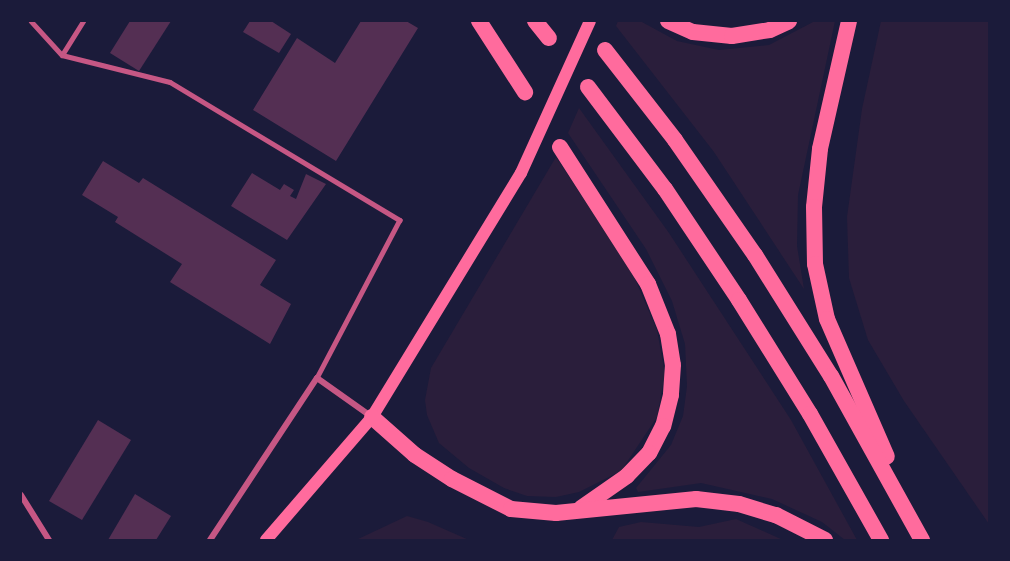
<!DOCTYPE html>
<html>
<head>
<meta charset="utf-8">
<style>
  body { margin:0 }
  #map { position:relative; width:1010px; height:561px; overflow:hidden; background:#1b1b3a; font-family:Cabin,sans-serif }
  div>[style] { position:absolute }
  .green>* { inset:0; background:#2a1e3b }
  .building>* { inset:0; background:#542f53 }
  .service>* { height:4.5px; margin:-2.25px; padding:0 2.25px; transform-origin:2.25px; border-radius:2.25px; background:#c65784 }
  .minor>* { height:6px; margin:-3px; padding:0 3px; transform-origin:3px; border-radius:3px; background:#c65784 }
  .secondary>* { height:12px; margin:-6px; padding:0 6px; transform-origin:6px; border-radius:6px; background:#ff6b9d }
  .trunk>* { height:16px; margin:-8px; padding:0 8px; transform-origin:8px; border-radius:8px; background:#ff6b9d }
  span { translate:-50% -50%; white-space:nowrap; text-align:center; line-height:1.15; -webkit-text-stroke:5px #1b1b3a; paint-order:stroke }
  .frame { position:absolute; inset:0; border:22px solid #1b1b3a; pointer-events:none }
</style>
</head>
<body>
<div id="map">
  <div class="green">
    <i style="clip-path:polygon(618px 21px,640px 21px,677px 41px,719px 50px,769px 45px,815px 21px,835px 21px,798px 195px,797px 246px,804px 289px,714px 152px,616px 26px)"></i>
    <i style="clip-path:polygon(881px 21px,989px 21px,989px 524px,904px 401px,868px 340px,849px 278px,847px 217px,862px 109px)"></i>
    <i style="clip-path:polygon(579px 108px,669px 233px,791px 420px,857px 540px,845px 540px,822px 522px,772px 499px,701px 483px,638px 492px,636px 488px,671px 445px,683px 416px,687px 386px,685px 344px,672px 301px,646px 249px,568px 133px)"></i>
    <i style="clip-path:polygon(556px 157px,632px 272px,657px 330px,665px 374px,657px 417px,621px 471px,579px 492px,556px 497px,527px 496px,504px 488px,469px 468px,439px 443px,427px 415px,425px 400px,431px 368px)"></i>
    <i style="clip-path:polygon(407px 516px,428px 522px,469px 540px,356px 540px)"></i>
    <i style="clip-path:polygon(736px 519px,783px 540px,612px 540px,619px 527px,641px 522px,699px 527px)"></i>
  </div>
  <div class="building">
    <i style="clip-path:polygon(130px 21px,171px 21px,139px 71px,110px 53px)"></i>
    <i style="clip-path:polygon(250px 21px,271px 21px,291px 34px,279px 53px,243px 32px)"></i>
    <i style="clip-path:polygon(361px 21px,406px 21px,418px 28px,336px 161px,253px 110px,297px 38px,335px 63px)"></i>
    <i style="clip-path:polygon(103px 161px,139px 183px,143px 178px,276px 260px,260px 285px,291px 304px,270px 344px,170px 282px,182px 264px,115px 222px,118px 217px,82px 195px)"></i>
    <i style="clip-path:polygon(252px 173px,280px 190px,284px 184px,294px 190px,290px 196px,296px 199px,306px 174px,326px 184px,287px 240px,231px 206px)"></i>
    <i style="clip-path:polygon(98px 420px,131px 440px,82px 520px,49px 501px)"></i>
    <i style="clip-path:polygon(135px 494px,171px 516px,156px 540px,108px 540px)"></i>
  </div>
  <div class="service">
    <i style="left:31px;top:21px;width:46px;rotate:47.6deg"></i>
    <i style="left:62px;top:55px;width:111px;rotate:14deg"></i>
    <i style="left:170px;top:82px;width:268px;rotate:31deg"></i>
    <i style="left:400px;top:220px;width:178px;rotate:117.7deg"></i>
    <i style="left:62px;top:55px;width:40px;rotate:-58deg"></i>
  </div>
  <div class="minor">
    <i style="left:21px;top:495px;width:53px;rotate:58.1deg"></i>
    <i style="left:210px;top:540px;width:194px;rotate:-56.6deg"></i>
    <i style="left:317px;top:378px;width:67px;rotate:35.3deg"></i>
  </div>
  <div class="secondary">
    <i style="left:266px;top:540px;width:162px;rotate:-49.2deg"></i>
    <i style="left:372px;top:417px;width:286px;rotate:-58.6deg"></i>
    <i style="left:521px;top:173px;width:167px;rotate:-65.6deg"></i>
  </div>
  <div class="trunk">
    <i style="left:479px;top:21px;width:85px;rotate:57.1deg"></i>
    <i style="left:535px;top:21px;width:22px;rotate:51deg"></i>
    <i style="left:668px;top:21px;width:27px;rotate:24deg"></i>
    <i style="left:693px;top:32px;width:39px;rotate:6deg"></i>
    <i style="left:732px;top:36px;width:38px;rotate:-9deg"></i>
    <i style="left:770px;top:30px;width:21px;rotate:-25deg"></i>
    <i style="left:849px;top:21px;width:131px;rotate:102.8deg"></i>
    <i style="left:820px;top:149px;width:58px;rotate:95.9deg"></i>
    <i style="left:814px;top:207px;width:57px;rotate:89deg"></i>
    <i style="left:815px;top:264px;width:56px;rotate:77.7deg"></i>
    <i style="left:827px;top:319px;width:150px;rotate:66.5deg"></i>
    <i style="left:605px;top:50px;width:114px;rotate:52.1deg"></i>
    <i style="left:675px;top:140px;width:140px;rotate:55.2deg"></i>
    <i style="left:755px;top:255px;width:143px;rotate:57.9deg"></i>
    <i style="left:831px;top:376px;width:188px;rotate:61deg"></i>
    <i style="left:588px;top:87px;width:128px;rotate:53deg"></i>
    <i style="left:665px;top:189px;width:133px;rotate:56.3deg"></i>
    <i style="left:739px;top:300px;width:134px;rotate:58.1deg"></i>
    <i style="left:810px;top:414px;width:145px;rotate:60.6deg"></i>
    <i style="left:560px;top:147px;width:163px;rotate:57.3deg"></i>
    <i style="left:648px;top:284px;width:54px;rotate:68.2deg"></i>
    <i style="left:668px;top:334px;width:31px;rotate:81deg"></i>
    <i style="left:673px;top:365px;width:30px;rotate:94deg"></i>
    <i style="left:671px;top:395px;width:32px;rotate:104deg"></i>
    <i style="left:663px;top:426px;width:30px;rotate:117deg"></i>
    <i style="left:649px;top:453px;width:32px;rotate:134deg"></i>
    <i style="left:627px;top:476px;width:56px;rotate:145.2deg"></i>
    <i style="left:372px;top:417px;width:57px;rotate:41.5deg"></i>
    <i style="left:415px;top:455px;width:44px;rotate:33deg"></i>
    <i style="left:452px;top:479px;width:66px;rotate:27deg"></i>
    <i style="left:511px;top:509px;width:45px;rotate:5.1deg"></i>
    <i style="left:556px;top:513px;width:141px;rotate:-5.7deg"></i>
    <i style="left:696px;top:499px;width:43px;rotate:6.6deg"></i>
    <i style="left:739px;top:504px;width:39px;rotate:17deg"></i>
    <i style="left:776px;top:515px;width:55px;rotate:27deg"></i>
  </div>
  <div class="frame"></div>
</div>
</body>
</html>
